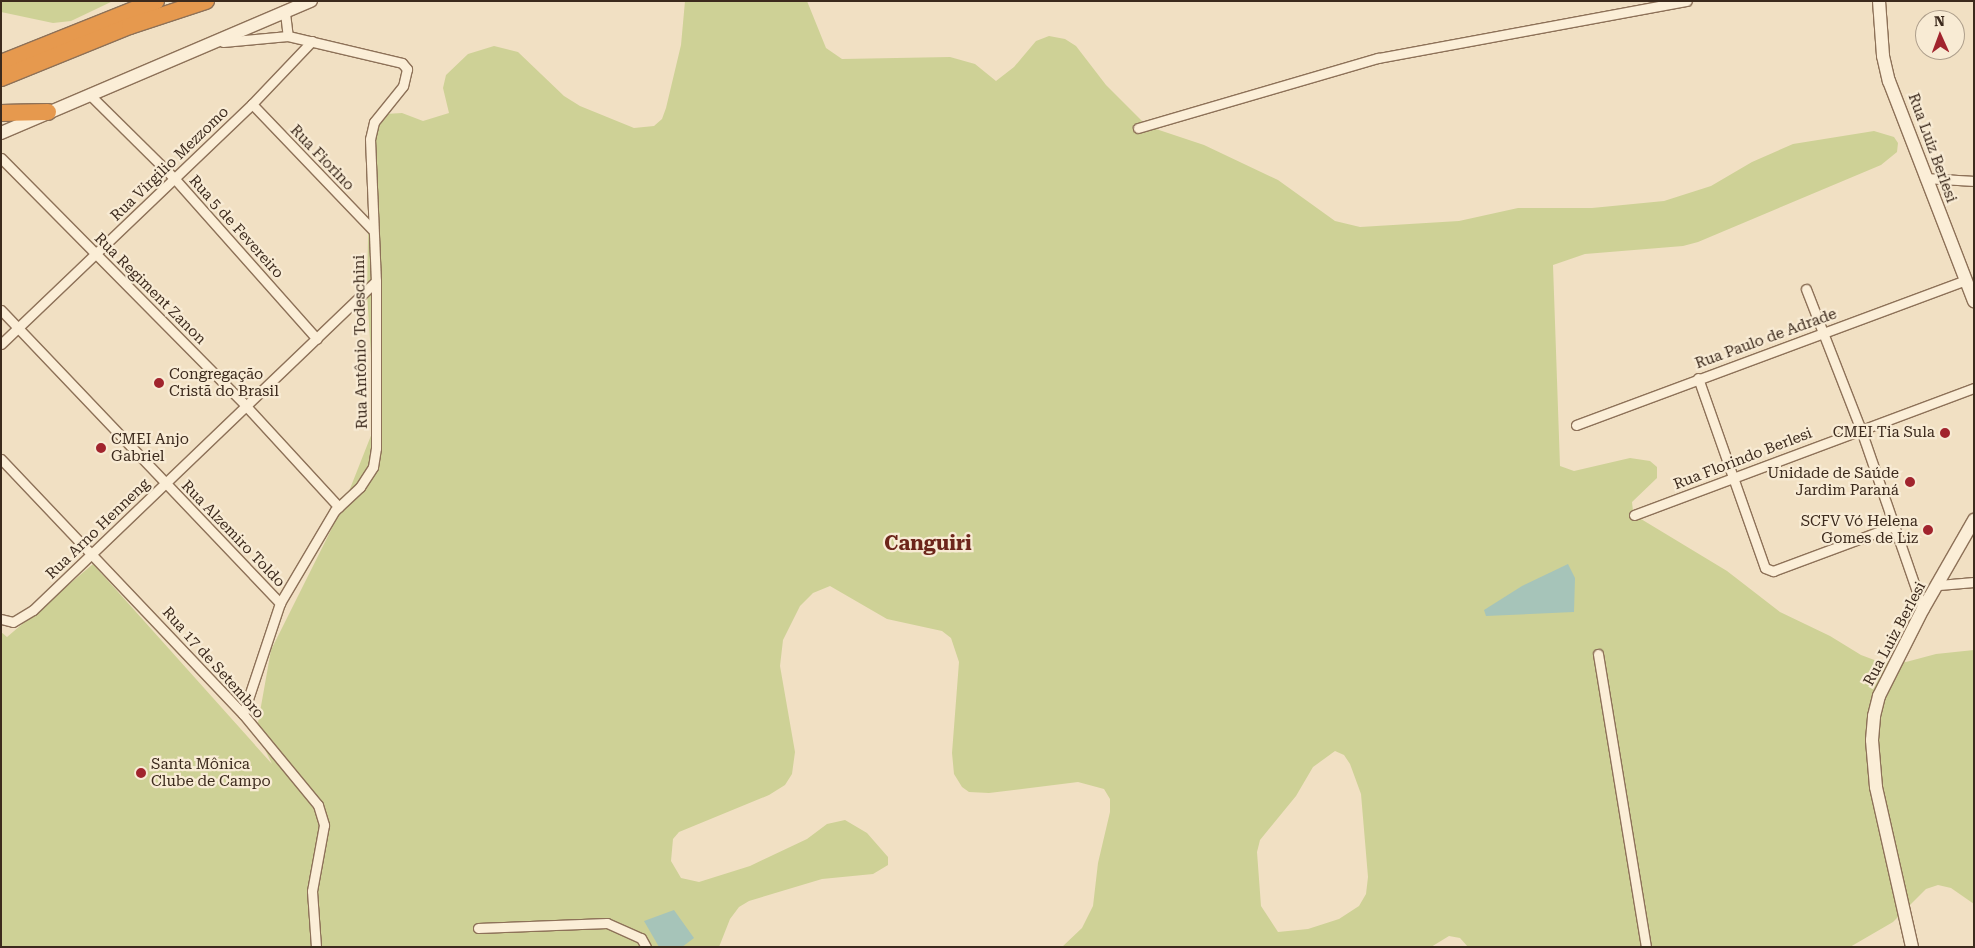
<!DOCTYPE html>
<html>
<head>
<meta charset="utf-8">
<style>
  body { margin:0 }
  #map { position:relative; width:1975px; height:948px; overflow:hidden; background:#f1e0c3; font-family:"Roboto Serif",serif }
  div>[style] { position:absolute }
  .green>* { inset:0; background:#ced196 }
  .water>* { inset:0; background:#a6c4b9 }
  .roads { filter:drop-shadow(1px 0 #8d7158) drop-shadow(-1px 0 #8d7158) drop-shadow(0 1px #8d7158) drop-shadow(0 -1px #8d7158) }
  .street>* { height:9px; margin:-4.5px; padding:0 4.5px; transform-origin:4.5px; border-radius:4.5px; background:#fbeed7 }
  .secondary>* { height:12px; margin:-6px; padding:0 6px; transform-origin:6px; border-radius:6px; background:#fbeed7 }
  .highway>* { height:16px; margin:-8px; padding:0 8px; transform-origin:8px; border-radius:8px; background:#e6994e }
  .dots>* { width:14px; height:14px; translate:-50% -50%; box-sizing:border-box; border:2px solid #f8ebd4; border-radius:50% }
  span { translate:-50% -50%; white-space:nowrap; text-align:center; line-height:1.15; -webkit-text-stroke:4.5px #f8ebd4; paint-order:stroke }
  .street-label { font-size:15px; color:#3c2a1d }
  .poi-label { font-size:15px; color:#3c2a1d }
  .left { translate:0 -50%; text-align:left }
  .right { translate:-100% -50%; text-align:right }
  .district-label { font-size:20px; color:#6c251a; font-weight:700 }
  .frame { position:absolute; inset:0; border:2px solid #3c2a1d; pointer-events:none }
  .north { position:absolute; left:1915px; top:10px; width:50px; height:50px; box-sizing:border-box; background:#f8ebd4; border:1px solid #ad9e8b; border-radius:50%; rotate:358deg; font-size:14px; font-weight:700; line-height:20px; text-align:center; color:#3c2a1d }
  .north::after { content:''; display:block; margin:auto; width:18px; height:22px; background:#a1242d; clip-path:polygon(50% 0,100% 100%,50% 72%,0 100%) }
</style>
</head>
<body>
<div id="map">
  <div class="green">
    <i style="clip-path:polygon(1px 1px,113px 1px,71px 21px,53px 23px,1px 12px)"></i>
    <i style="clip-path:polygon(evenodd,685px 1px,807px 1px,826px 48px,842px 59px,950px 57px,975px 64px,996px 81px,1014px 67px,1036px 41px,1049px 36px,1065px 39px,1076px 46px,1106px 85px,1147px 126px,1204px 145px,1278px 180px,1335px 221px,1360px 227px,1459px 221px,1518px 208px,1592px 208px,1664px 201px,1711px 186px,1752px 162px,1793px 144px,1874px 131px,1894px 137px,1898px 143px,1897px 152px,1881px 165px,1698px 242px,1683px 246px,1585px 254px,1553px 265px,1560px 466px,1574px 471px,1630px 458px,1650px 461px,1657px 467px,1657px 478px,1632px 502px,1633px 511px,1641px 519px,1727px 571px,1780px 612px,1830px 636px,1861px 655px,1877px 661px,1906px 662px,1936px 654px,1974px 650px,1974px 904px,1951px 888px,1938px 885px,1926px 889px,1893px 922px,1850px 947px,1468px 947px,1460px 938px,1449px 936px,1431px 947px,1062px 947px,1082px 928px,1093px 906px,1098px 863px,1110px 812px,1110px 799px,1104px 789px,1078px 782px,989px 793px,969px 792px,962px 787px,954px 774px,952px 753px,959px 662px,951px 638px,942px 631px,887px 619px,830px 586px,813px 593px,800px 606px,783px 640px,780px 666px,795px 752px,792px 774px,785px 785px,769px 795px,679px 832px,673px 839px,671px 861px,681px 878px,699px 882px,750px 866px,807px 839px,827px 824px,845px 820px,867px 833px,888px 857px,888px 865px,873px 874px,822px 879px,749px 901px,739px 907px,730px 919px,719px 947px,1px 947px,1px 632px,7px 637px,93px 564px,272px 764px,258px 735px,258px 723px,271px 650px,344px 504px,372px 433px,374px 402px,367px 293px,370px 133px,385px 114px,402px 113px,423px 121px,449px 113px,443px 88px,446px 75px,468px 54px,494px 46px,518px 52px,564px 96px,580px 106px,634px 128px,654px 126px,662px 119px,666px 108px,681px 45px,685px 1px,1335px 751px,1344px 755px,1350px 764px,1361px 794px,1368px 877px,1366px 894px,1359px 906px,1339px 919px,1308px 929px,1278px 932px,1261px 906px,1257px 852px,1260px 840px,1296px 796px,1313px 767px,1335px 751px)"></i>
  </div>
  <div class="water">
    <i style="clip-path:polygon(1568px 564px,1575px 578px,1574px 612px,1486px 616px,1484px 610px,1522px 586px)"></i>
    <i style="clip-path:polygon(674px 910px,694px 938px,682px 947px,659px 947px,644px 921px)"></i>
  </div>
  <div class="roads">
    <div class="street">
      <i style="left:285px;top:13px;width:23px;rotate:83deg"></i>
      <i style="left:223px;top:42px;width:65px;rotate:-5.3deg"></i>
      <i style="left:288px;top:36px;width:117px;rotate:13.3deg"></i>
      <i style="left:402px;top:63px;width:8px;rotate:50deg"></i>
      <i style="left:407px;top:69px;width:17px;rotate:103deg"></i>
      <i style="left:403px;top:86px;width:46px;rotate:128.9deg"></i>
      <i style="left:374px;top:122px;width:17px;rotate:103deg"></i>
      <i style="left:370px;top:139px;width:142px;rotate:87.6deg"></i>
      <i style="left:376px;top:281px;width:167px;rotate:90deg"></i>
      <i style="left:376px;top:448px;width:19px;rotate:99deg"></i>
      <i style="left:373px;top:467px;width:24px;rotate:123deg"></i>
      <i style="left:360px;top:487px;width:34px;rotate:137deg"></i>
      <i style="left:335px;top:510px;width:108px;rotate:120.6deg"></i>
      <i style="left:280px;top:603px;width:117px;rotate:108.4deg"></i>
      <i style="left:89px;top:94px;width:120px;rotate:44.7deg"></i>
      <i style="left:174px;top:178px;width:215px;rotate:48.4deg"></i>
      <i style="left:252px;top:104px;width:175px;rotate:46.2deg"></i>
      <i style="left:1138px;top:128px;width:250px;rotate:-16.3deg"></i>
      <i style="left:1378px;top:58px;width:314px;rotate:-10.5deg"></i>
      <i style="left:1px;top:158px;width:349px;rotate:45.3deg"></i>
      <i style="left:246px;top:406px;width:137px;rotate:47.4deg"></i>
      <i style="left:1925px;top:178px;width:49px;rotate:3.5deg"></i>
      <i style="left:1806px;top:289px;width:151px;rotate:68.7deg"></i>
      <i style="left:1861px;top:430px;width:189px;rotate:70.9deg"></i>
      <i style="left:1px;top:310px;width:405px;rotate:46.4deg"></i>
      <i style="left:1px;top:344px;width:347px;rotate:-43.7deg"></i>
      <i style="left:252px;top:104px;width:87px;rotate:-46.4deg"></i>
      <i style="left:1698px;top:378px;width:201px;rotate:70.6deg"></i>
      <i style="left:1765px;top:568px;width:9px;rotate:21deg"></i>
      <i style="left:1773px;top:571px;width:129px;rotate:-20.4deg"></i>
      <i style="left:1576px;top:425px;width:416px;rotate:-20.4deg"></i>
      <i style="left:1px;top:459px;width:352px;rotate:46.5deg"></i>
      <i style="left:243px;top:714px;width:118px;rotate:50.5deg"></i>
      <i style="left:318px;top:805px;width:21px;rotate:73deg"></i>
      <i style="left:324px;top:825px;width:67px;rotate:100.3deg"></i>
      <i style="left:312px;top:891px;width:56px;rotate:85.9deg"></i>
      <i style="left:1634px;top:515px;width:363px;rotate:-20.5deg"></i>
      <i style="left:1939px;top:585px;width:35px;rotate:-5deg"></i>
      <i style="left:1px;top:619px;width:12px;rotate:14deg"></i>
      <i style="left:13px;top:622px;width:23px;rotate:-31deg"></i>
      <i style="left:33px;top:610px;width:475px;rotate:-43.8deg"></i>
      <i style="left:1598px;top:654px;width:297px;rotate:80.7deg"></i>
      <i style="left:478px;top:928px;width:129px;rotate:-2.2deg"></i>
      <i style="left:607px;top:923px;width:37px;rotate:24deg"></i>
      <i style="left:641px;top:938px;width:10px;rotate:61deg"></i>
    </div>
    <div class="secondary">
      <i style="left:1879px;top:1px;width:55px;rotate:85.8deg"></i>
      <i style="left:1883px;top:56px;width:26px;rotate:77deg"></i>
      <i style="left:1889px;top:81px;width:236px;rotate:68.9deg"></i>
      <i style="left:1px;top:133px;width:337px;rotate:-23.1deg"></i>
      <i style="left:1912px;top:947px;width:164px;rotate:-102.7deg"></i>
      <i style="left:1876px;top:787px;width:47px;rotate:-94.9deg"></i>
      <i style="left:1872px;top:740px;width:24px;rotate:-85deg"></i>
      <i style="left:1874px;top:716px;width:21px;rotate:-76deg"></i>
      <i style="left:1879px;top:696px;width:97px;rotate:-63.2deg"></i>
      <i style="left:1923px;top:609px;width:103px;rotate:-60.2deg"></i>
    </div>
    <div class="highway">
      <i style="left:1px;top:63px;width:167px;rotate:-21.8deg"></i>
      <i style="left:1px;top:78px;width:139px;rotate:-22deg"></i>
      <i style="left:130px;top:26px;width:80px;rotate:-18.2deg"></i>
      <i style="left:1px;top:113px;width:47px;rotate:-1.2deg"></i>
    </div>
  </div>
  <div class="dots">
    <i style="left:159px;top:383px;background:#a1242d"></i>
    <i style="left:1945px;top:433px;background:#a1242d"></i>
    <i style="left:101px;top:448px;background:#a1242d"></i>
    <i style="left:1910px;top:482px;background:#a1242d"></i>
    <i style="left:1928px;top:530px;background:#a1242d"></i>
    <i style="left:141px;top:773px;background:#a1242d"></i>
  </div>
  <div class="street-label">
    <span style="left:1932px;top:148px;rotate:70deg">Rua Luiz Berlesi</span>
    <span style="left:322px;top:158px;rotate:46deg">Rua Fiorino</span>
    <span style="left:170px;top:164px;rotate:-44deg">Rua Virgilio Mezzomo</span>
    <span style="left:236px;top:227px;rotate:48deg">Rua 5 de Fevereiro</span>
    <span style="left:150px;top:289px;rotate:45deg">Rua Regiment Zanon</span>
    <span style="left:1766px;top:339px;rotate:-20deg">Rua Paulo de Adrade</span>
    <span style="left:361px;top:342px;rotate:-91deg">Rua Antônio Todeschini</span>
    <span style="left:1743px;top:459px;rotate:-21deg">Rua Florindo Berlesi</span>
    <span style="left:98px;top:529px;rotate:-44deg">Rua Arno Henneng</span>
    <span style="left:233px;top:534px;rotate:46deg">Rua Alzemiro Toldo</span>
    <span style="left:1895px;top:634px;rotate:-62deg">Rua Luiz Berlesi</span>
    <span style="left:213px;top:663px;rotate:48deg">Rua 17 de Setembro</span>
  </div>
  <div class="poi-label">
    <span class="left" style="left:169px;top:383px">Congregação<br>Cristã do Brasil</span>
    <span class="right" style="left:1935px;top:433px">CMEI Tia Sula</span>
    <span class="left" style="left:111px;top:448px">CMEI Anjo<br>Gabriel</span>
    <span class="right" style="left:1899px;top:482px">Unidade de Saúde<br>Jardim Paraná</span>
    <span class="right" style="left:1918px;top:530px">SCFV Vó Helena<br>Gomes de Liz</span>
    <span class="left" style="left:151px;top:773px">Santa Mônica<br>Clube de Campo</span>
  </div>
  <div class="district-label">
    <span style="left:928px;top:543px">Canguiri</span>
  </div>
  <div class="frame"></div>
  <div class="north">N</div>
</div>
</body>
</html>
